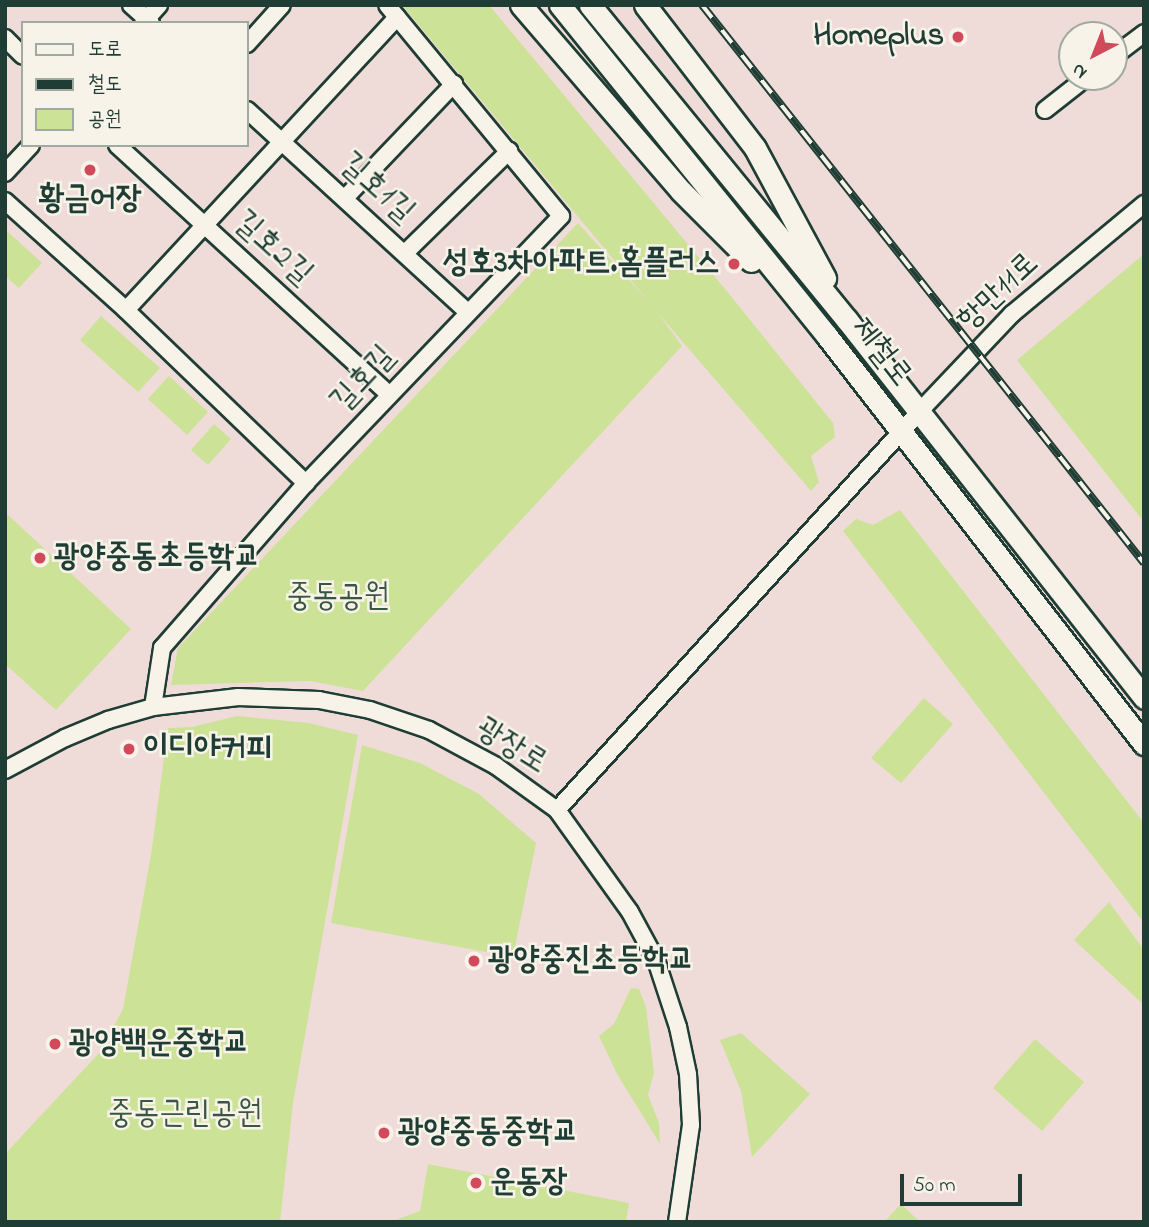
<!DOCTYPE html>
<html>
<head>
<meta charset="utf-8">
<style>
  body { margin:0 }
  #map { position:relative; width:1149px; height:1227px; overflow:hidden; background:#efdcd9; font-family:"Indie Flower","Poor Story",sans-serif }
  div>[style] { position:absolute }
  .green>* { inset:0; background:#cce297 }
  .roads { filter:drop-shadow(2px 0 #1f3d34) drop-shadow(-2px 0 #1f3d34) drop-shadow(0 2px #1f3d34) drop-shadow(0 -2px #1f3d34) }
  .minor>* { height:16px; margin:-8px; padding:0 8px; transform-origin:8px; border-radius:8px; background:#f7f3e8 }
  .major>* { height:21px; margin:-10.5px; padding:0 10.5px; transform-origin:10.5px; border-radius:10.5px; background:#f7f3e8 }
  .rail>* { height:8px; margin-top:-4px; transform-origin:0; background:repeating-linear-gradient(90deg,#f7f3e8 0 16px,#1f3d34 0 32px); box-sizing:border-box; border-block:2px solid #1f3d34 }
  .dots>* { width:19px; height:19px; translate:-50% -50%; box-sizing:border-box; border:4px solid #f7f3e8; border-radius:50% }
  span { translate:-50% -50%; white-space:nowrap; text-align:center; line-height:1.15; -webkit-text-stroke:5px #f7f3e8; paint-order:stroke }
  .poi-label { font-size:32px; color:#1f3d34; font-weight:700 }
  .right { translate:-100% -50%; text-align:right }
  .left { translate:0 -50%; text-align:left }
  .street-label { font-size:32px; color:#1f3d34 }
  .park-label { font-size:32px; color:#395643 }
  .frame { position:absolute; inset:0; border:7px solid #1f3d34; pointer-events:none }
  .legend { position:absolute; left:21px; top:21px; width:228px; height:126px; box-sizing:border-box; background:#f7f3e8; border:2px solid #a1aaa0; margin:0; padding:9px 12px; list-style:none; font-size:21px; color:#1f3d34 }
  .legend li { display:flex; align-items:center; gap:14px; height:35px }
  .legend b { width:35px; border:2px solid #a1aaa0 }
  .north { position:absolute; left:1058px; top:21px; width:70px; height:70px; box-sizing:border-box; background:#f7f3e8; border:2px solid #a1aaa0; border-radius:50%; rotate:222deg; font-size:19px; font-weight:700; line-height:28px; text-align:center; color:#1f3d34 }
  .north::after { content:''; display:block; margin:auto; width:24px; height:32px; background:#d1495b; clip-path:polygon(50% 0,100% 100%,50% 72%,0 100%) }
  .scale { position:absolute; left:900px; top:1174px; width:122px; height:32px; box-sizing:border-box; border:4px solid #1f3d34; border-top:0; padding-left:9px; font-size:21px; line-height:24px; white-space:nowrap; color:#1f3d34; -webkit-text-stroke:5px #f7f3e8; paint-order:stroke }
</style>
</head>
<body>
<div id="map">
  <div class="green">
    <i style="clip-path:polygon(402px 5px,489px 5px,730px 295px,833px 423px,835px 437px,811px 456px,819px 482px,811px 491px,657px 312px,682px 346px,363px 691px,310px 681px,171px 685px,178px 648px,578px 223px,649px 302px)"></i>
    <i style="clip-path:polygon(5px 229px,42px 263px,19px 288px,5px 276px)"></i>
    <i style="clip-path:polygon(1144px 254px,1144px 522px,1017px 360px)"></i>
    <i style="clip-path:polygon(101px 316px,160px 368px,138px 392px,80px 340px)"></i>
    <i style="clip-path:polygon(169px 376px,208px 412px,187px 435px,148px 399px)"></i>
    <i style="clip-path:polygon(214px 424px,231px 439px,208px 465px,191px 450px)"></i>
    <i style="clip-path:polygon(900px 510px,1144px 823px,1144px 923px,843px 531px,856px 519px,873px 525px)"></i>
    <i style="clip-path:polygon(8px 515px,131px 629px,56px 710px,5px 664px,5px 518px)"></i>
    <i style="clip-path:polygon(924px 698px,953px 724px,901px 783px,871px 758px)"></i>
    <i style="clip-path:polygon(237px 716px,309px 723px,358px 735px,293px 1103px,280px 1222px,5px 1222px,5px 1154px,99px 1053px,123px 1009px,151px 855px,168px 728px,192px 727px)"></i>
    <i style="clip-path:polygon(362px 745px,420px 763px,479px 794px,536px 843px,513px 957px,331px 923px)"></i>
    <i style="clip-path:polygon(1109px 902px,1144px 950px,1144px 1005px,1074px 940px)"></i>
    <i style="clip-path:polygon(631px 988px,639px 989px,646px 1007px,654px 1073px,648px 1095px,659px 1123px,660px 1144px,617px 1074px,599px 1036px,614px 1024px)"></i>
    <i style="clip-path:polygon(741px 1033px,810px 1094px,752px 1157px,741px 1091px,720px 1040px)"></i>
    <i style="clip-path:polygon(1035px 1039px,1084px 1082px,1042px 1131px,993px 1088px)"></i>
    <i style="clip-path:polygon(428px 1164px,629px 1203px,626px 1222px,390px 1222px,420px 1211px)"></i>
    <i style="clip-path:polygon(901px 1204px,920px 1222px,884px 1222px)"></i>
  </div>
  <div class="roads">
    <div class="minor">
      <i style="left:131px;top:5px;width:27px;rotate:42deg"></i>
      <i style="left:143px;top:23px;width:24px;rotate:-48deg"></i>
      <i style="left:5px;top:38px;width:25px;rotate:45deg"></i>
      <i style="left:247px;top:44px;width:52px;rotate:-48.1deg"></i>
      <i style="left:1114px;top:56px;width:38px;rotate:-37deg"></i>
      <i style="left:247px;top:110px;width:297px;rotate:42.5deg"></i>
      <i style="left:1045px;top:110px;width:53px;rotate:-38.2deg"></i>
      <i style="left:117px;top:145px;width:369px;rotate:42.5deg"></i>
      <i style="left:5px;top:173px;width:38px;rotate:-47deg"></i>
      <i style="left:345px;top:198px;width:158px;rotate:-46.3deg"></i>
      <i style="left:5px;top:201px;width:163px;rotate:42deg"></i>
      <i style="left:126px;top:310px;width:250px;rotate:43.9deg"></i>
      <i style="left:306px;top:483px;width:369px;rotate:-46.3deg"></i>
      <i style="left:561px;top:216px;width:273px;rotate:-129.5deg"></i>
      <i style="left:405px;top:253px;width:146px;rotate:-44.4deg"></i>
      <i style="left:126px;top:310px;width:399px;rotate:-47.2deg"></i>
      <i style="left:153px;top:707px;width:60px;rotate:-81.3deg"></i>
      <i style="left:162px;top:648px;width:219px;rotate:-48.9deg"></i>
      <i style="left:5px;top:770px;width:68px;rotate:-28.1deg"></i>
      <i style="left:65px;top:738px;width:47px;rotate:-22.7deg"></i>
      <i style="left:108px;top:720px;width:47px;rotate:-16.1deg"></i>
      <i style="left:153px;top:707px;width:86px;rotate:-6.7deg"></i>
      <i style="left:238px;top:697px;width:81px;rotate:2.1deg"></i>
      <i style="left:319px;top:700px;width:52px;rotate:11.1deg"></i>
      <i style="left:370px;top:710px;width:62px;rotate:18.7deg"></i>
      <i style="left:429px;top:730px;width:76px;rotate:28.2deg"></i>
      <i style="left:496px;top:766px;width:75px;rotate:35.8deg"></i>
      <i style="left:557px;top:810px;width:125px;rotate:54.4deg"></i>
      <i style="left:630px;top:912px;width:55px;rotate:61.6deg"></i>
      <i style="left:656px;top:960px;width:71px;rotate:71.8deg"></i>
      <i style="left:678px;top:1027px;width:48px;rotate:78deg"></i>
      <i style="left:688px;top:1074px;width:51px;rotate:86.6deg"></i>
      <i style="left:691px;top:1125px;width:98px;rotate:98.2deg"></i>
      <i style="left:557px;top:810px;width:538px;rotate:-47.71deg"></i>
      <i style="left:919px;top:412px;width:135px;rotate:-46.5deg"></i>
      <i style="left:1012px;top:314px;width:172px;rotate:-39.8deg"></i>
    </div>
    <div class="major">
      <i style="left:521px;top:5px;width:245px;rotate:49.3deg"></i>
      <i style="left:681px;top:191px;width:99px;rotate:45deg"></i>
      <i style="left:560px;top:5px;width:425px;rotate:51.1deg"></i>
      <i style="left:827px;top:336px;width:517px;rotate:52.15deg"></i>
      <i style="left:590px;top:5px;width:407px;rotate:50.8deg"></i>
      <i style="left:847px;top:320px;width:481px;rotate:51.8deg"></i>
      <i style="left:645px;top:5px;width:180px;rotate:52.4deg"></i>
      <i style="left:755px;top:148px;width:148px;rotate:61.7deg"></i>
    </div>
  </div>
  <div class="rail">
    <i style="left:702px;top:5px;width:712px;rotate:51.62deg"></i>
  </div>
  <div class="dots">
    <i style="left:958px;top:37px;background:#d1495b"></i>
    <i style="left:90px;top:170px;background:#d1495b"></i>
    <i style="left:734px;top:264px;background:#d1495b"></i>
    <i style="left:40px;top:558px;background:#d1495b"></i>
    <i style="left:129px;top:749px;background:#d1495b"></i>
    <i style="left:474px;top:961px;background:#d1495b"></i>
    <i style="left:55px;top:1044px;background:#d1495b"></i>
    <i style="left:384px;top:1133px;background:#d1495b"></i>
    <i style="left:476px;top:1183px;background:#d1495b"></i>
  </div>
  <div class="poi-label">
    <span class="right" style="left:944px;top:37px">Homeplus</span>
    <span style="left:90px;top:200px">황금어장</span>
    <span class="right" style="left:720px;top:264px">성호3차아파트.홈플러스</span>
    <span class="left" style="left:54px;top:558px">광양중동초등학교</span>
    <span class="left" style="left:143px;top:749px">이디야커피</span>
    <span class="left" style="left:488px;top:961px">광양중진초등학교</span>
    <span class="left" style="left:69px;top:1044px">광양백운중학교</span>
    <span class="left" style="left:398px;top:1133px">광양중동중학교</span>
    <span class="left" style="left:490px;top:1183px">운동장</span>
  </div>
  <div class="street-label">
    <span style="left:376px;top:189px;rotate:42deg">길호1길</span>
    <span style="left:272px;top:249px;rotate:42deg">길호2길</span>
    <span style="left:999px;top:293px;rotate:-43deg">항만11로</span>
    <span style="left:880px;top:353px;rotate:52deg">제철로</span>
    <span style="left:364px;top:380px;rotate:-47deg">길호길</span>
    <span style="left:511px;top:747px;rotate:32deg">광장로</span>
  </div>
  <div class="park-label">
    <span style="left:338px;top:598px">중동공원</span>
    <span style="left:185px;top:1115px">중동근린공원</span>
  </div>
  <div class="frame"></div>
  <ul class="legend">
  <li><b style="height:9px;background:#f7f3e8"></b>도로</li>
  <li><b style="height:9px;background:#1f3d34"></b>철도</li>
  <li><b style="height:19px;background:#cce297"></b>공원</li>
  </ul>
  <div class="north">N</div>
  <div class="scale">50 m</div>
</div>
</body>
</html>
